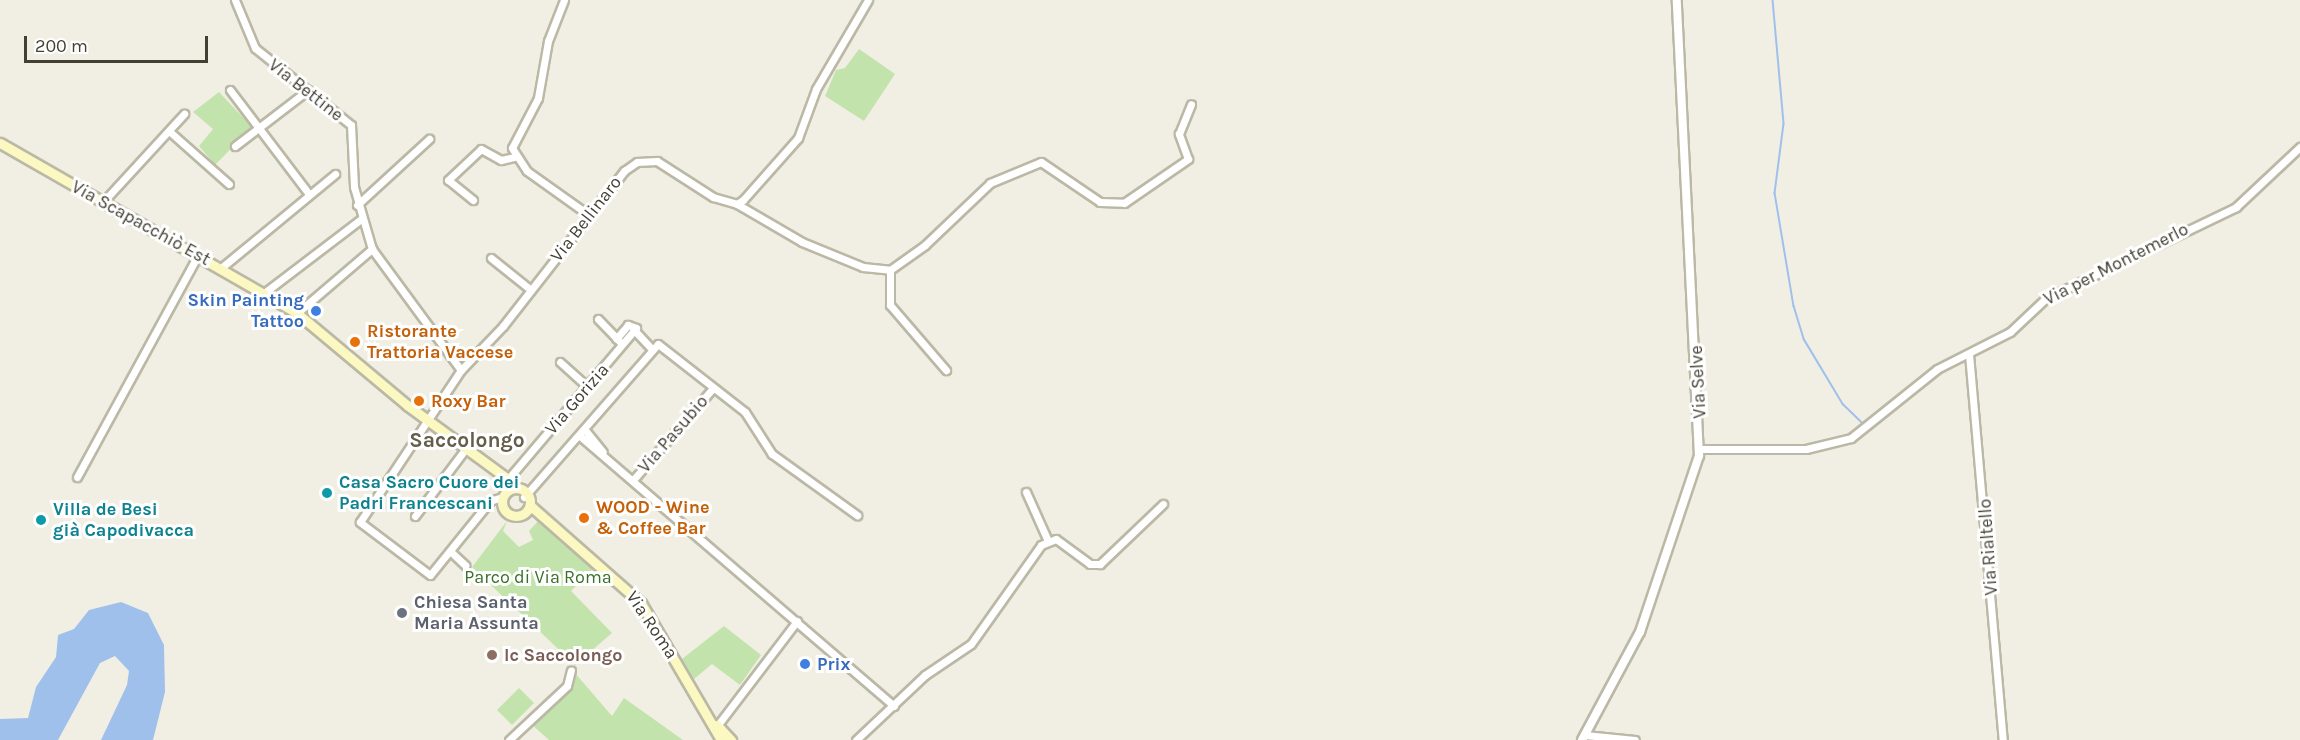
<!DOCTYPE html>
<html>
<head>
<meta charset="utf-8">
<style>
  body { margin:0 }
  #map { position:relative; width:2300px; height:740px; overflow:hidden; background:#f1efe3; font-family:Karla,sans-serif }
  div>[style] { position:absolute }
  .green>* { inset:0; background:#c2e4ac }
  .water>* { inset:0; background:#a0c0ec }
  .stream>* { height:1.5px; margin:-0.75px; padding:0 0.75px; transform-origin:0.75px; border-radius:0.75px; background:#a0c0ec }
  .roads { filter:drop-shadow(2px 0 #bbb8a6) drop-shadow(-2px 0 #bbb8a6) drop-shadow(0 2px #bbb8a6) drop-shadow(0 -2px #bbb8a6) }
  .minor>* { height:7px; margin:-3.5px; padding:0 3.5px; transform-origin:3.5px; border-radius:3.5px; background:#fff }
  .tertiary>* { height:8px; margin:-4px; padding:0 4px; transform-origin:4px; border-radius:4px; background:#fff }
  .secondary>* { height:9px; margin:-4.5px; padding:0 4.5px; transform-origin:4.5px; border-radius:4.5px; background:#fcf8c1 }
  .secondary>.ring { margin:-4.5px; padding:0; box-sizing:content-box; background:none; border:9px solid #fcf8c1; border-radius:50% }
  .dots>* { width:16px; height:16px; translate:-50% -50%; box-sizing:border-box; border:3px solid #fff; border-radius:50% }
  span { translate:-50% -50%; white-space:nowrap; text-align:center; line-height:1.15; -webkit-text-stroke:6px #fff; paint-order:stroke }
  .street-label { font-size:18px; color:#423f33 }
  .shop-label { font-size:18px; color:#366cbe; font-weight:700 }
  .right { translate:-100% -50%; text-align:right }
  .left { translate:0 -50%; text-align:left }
  .food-label { font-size:18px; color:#c56008; font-weight:700 }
  .culture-label { font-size:18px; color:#0d838f; font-weight:700 }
  .park-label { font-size:18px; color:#39702a }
  .worship-label { font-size:18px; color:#5b616d; font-weight:700 }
  .education-label { font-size:18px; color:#785e54; font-weight:700 }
  .quarter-label { font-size:21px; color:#645e4b; font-weight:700 }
  .scale { position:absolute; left:24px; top:36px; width:184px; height:27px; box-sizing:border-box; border:3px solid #423f33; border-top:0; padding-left:8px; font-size:18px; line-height:21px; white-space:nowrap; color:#423f33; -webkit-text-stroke:4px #fff; paint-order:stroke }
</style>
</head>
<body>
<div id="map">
  <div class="green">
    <i style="clip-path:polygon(859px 49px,895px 74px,864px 121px,825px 96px,836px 70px,845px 68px)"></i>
    <i style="clip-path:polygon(219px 92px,252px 127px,215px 165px,199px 146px,213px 129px,193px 112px)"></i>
    <i style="clip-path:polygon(540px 519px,595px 567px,571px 591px,612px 633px,575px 665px,472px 567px,507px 521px,503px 531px,519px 547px,533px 540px,529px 531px)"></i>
    <i style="clip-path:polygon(724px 626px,761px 655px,740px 685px,712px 664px,694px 679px,682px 659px)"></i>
    <i style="clip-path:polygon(575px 673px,612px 716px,624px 698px,683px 740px,549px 740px,530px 723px,568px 690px)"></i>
    <i style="clip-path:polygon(519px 688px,534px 703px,512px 725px,497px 710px)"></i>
  </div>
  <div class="water">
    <i style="clip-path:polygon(121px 602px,148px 613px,164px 645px,165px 692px,153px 740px,101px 740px,127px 685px,129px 671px,115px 656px,100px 663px,58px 740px,0 740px,0 719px,28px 718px,36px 687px,56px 657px,58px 635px,74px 629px,89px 610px)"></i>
  </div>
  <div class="stream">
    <i style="left:1773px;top:0;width:124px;rotate:84.9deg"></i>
    <i style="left:1784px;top:124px;width:70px;rotate:97.4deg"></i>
    <i style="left:1775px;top:193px;width:115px;rotate:80.5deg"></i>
    <i style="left:1794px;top:306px;width:34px;rotate:73deg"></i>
    <i style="left:1804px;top:339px;width:76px;rotate:59deg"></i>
    <i style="left:1843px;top:404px;width:29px;rotate:44deg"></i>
  </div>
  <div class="roads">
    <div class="minor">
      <i style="left:235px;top:0;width:52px;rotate:67.4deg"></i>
      <i style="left:255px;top:48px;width:123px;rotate:38.7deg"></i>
      <i style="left:351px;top:125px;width:62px;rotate:87.2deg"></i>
      <i style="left:354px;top:187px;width:65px;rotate:73.8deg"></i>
      <i style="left:372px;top:249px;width:150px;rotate:53.7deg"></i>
      <i style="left:564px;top:0;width:44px;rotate:111.3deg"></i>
      <i style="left:548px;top:41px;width:58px;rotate:100deg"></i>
      <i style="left:538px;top:98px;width:56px;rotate:117.5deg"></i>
      <i style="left:512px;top:148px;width:27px;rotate:57deg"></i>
      <i style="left:527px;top:171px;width:76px;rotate:35.4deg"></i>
      <i style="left:230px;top:90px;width:131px;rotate:52.8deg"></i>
      <i style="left:169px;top:131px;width:80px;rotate:41.5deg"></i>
      <i style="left:235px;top:146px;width:92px;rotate:-37.5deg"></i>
      <i style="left:473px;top:200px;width:32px;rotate:-141deg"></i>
      <i style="left:448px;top:180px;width:45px;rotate:-43.2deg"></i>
      <i style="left:481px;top:149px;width:23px;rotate:29deg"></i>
      <i style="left:501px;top:160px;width:13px;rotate:-13deg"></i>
      <i style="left:103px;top:202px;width:120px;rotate:-47.4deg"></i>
      <i style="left:737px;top:204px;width:75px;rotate:30.3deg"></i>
      <i style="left:802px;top:242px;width:66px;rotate:22.3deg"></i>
      <i style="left:863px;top:267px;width:27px;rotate:6deg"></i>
      <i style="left:890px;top:270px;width:43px;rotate:-35.5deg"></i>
      <i style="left:925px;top:245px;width:90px;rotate:-43.6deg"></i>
      <i style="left:990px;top:183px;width:55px;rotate:-22.4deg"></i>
      <i style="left:1041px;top:162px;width:71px;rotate:34.1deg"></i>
      <i style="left:1100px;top:202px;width:24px;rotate:2deg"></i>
      <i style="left:1124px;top:203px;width:78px;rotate:-34.5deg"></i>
      <i style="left:1188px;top:159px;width:27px;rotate:-110deg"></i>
      <i style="left:1179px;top:134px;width:32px;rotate:-68deg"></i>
      <i style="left:357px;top:205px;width:98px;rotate:-42.5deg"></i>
      <i style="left:491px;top:258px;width:51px;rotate:38.7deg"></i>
      <i style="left:221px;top:268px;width:148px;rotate:-39.5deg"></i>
      <i style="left:890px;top:270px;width:35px;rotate:90deg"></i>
      <i style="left:890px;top:305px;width:86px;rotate:49.3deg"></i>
      <i style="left:264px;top:293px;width:122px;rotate:-37.3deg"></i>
      <i style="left:297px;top:313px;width:99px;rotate:-40.5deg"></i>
      <i style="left:598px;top:319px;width:32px;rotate:46deg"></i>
      <i style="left:636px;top:332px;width:23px;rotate:47deg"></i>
      <i style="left:1969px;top:354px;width:387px;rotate:85deg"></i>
      <i style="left:560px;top:362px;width:38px;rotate:42deg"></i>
      <i style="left:585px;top:430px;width:28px;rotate:51deg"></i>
      <i style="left:580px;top:436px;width:414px;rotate:40.7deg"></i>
      <i style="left:1700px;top:449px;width:106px"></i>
      <i style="left:1806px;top:449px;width:46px;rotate:-13.7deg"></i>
      <i style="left:1851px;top:438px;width:110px;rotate:-38.7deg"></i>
      <i style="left:1937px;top:369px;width:82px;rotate:-26.9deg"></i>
      <i style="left:2010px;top:332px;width:48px;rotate:-43.3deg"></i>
      <i style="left:2045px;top:299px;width:212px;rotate:-25.7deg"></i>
      <i style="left:2236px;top:207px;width:88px;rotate:-43.2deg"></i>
      <i style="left:77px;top:477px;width:253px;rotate:-61.4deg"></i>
      <i style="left:508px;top:479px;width:198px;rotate:-49.7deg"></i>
      <i style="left:636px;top:328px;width:9px;rotate:-159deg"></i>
      <i style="left:628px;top:325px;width:18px;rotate:131deg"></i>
      <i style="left:633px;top:480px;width:122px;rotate:-49deg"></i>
      <i style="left:1026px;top:492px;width:54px;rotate:65.8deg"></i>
      <i style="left:524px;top:497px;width:203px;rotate:-48.8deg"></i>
      <i style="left:658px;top:344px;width:110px;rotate:38deg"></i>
      <i style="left:745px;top:412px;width:50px;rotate:57.3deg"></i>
      <i style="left:772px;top:454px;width:105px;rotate:35.7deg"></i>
      <i style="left:499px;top:498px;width:9px;rotate:162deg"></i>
      <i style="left:490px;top:501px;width:95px;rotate:129deg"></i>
      <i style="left:430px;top:575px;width:88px;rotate:-142.9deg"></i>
      <i style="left:360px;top:522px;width:182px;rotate:-56.4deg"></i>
      <i style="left:461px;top:370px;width:61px;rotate:-46.3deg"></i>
      <i style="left:503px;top:326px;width:197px;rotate:-52deg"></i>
      <i style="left:624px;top:171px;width:16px;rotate:-35deg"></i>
      <i style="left:637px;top:162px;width:20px;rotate:-3deg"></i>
      <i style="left:657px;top:161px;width:67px;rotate:32.7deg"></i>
      <i style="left:713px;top:197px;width:25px;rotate:16deg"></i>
      <i style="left:737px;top:204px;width:7px;rotate:-34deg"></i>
      <i style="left:743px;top:200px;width:83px;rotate:-48.4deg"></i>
      <i style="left:798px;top:138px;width:52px;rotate:-69.8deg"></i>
      <i style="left:816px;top:89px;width:103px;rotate:-59.7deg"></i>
      <i style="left:415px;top:516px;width:85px;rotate:-53.1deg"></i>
      <i style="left:450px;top:551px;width:21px;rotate:43deg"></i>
      <i style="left:717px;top:726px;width:132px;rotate:-52.7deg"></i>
      <i style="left:1585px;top:735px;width:50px;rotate:5.7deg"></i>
      <i style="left:509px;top:740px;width:79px;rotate:-43deg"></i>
      <i style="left:567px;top:686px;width:16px;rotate:-76deg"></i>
      <i style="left:856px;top:740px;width:95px;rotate:-43.3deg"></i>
      <i style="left:925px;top:675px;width:55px;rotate:-34deg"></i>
      <i style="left:971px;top:644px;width:121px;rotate:-54.7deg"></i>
      <i style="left:1041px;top:545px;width:16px;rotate:-22deg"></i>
      <i style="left:1056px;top:539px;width:42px;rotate:36.3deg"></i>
      <i style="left:1090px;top:564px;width:10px"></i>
      <i style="left:1100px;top:564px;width:87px;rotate:-43.6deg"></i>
    </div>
    <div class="tertiary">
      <i style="left:1582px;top:740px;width:123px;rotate:-61.8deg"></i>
      <i style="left:1640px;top:632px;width:186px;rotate:-71.5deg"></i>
      <i style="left:1699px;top:456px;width:457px;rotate:-92.8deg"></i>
    </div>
    <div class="secondary">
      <i style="left:0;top:143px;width:342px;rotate:29.8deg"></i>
      <i style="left:297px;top:313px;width:143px;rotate:39.9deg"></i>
      <i style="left:407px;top:405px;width:122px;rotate:36.3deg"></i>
      <i style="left:505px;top:477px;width:11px;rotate:68deg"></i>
      <i class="ring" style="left:502px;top:488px;width:19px;height:19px"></i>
      <i style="left:532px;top:507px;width:145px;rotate:41.4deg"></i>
      <i style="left:641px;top:603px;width:159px;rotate:59.7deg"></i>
      <i style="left:717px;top:725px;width:21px;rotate:47deg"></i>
    </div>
  </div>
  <div class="dots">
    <i style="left:316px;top:311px;background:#3f7fe0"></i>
    <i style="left:355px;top:342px;background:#e8710a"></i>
    <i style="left:419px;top:401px;background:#e8710a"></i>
    <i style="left:327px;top:493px;background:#0f9aa8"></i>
    <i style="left:584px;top:518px;background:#e8710a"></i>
    <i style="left:41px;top:520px;background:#0f9aa8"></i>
    <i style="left:402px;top:613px;background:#6b7280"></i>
    <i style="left:492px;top:655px;background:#8d6e63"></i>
    <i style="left:805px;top:664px;background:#3f7fe0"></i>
  </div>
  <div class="street-label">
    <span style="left:306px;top:90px;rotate:38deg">Via Bettine</span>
    <span style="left:586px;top:219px;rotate:-52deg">Via Bellinaro</span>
    <span style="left:141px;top:223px;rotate:29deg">Via Scapacchiò Est</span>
    <span style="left:2116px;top:264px;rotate:-27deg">Via per Montemerlo</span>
    <span style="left:1698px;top:382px;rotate:-93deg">Via Selve</span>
    <span style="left:577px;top:399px;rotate:-49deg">Via Gorizia</span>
    <span style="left:673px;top:434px;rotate:-49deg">Via Pasubio</span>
    <span style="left:1988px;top:547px;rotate:-94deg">Via Rialtello</span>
    <span style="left:652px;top:625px;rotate:56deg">Via Roma</span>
  </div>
  <div class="shop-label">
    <span class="right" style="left:304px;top:311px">Skin Painting<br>Tattoo</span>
    <span class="left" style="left:817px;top:664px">Prix</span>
  </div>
  <div class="food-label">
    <span class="left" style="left:367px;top:342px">Ristorante<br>Trattoria Vaccese</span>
    <span class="left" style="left:431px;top:401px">Roxy Bar</span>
    <span class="left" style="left:596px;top:518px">WOOD - Wine<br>&amp; Coffee Bar</span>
  </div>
  <div class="culture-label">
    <span class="left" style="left:339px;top:493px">Casa Sacro Cuore dei<br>Padri Francescani</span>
    <span class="left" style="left:53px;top:520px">Villa de Besi<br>già Capodivacca</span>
  </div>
  <div class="park-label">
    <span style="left:538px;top:577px">Parco di Via Roma</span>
  </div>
  <div class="worship-label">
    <span class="left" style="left:414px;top:613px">Chiesa Santa<br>Maria Assunta</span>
  </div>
  <div class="education-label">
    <span class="left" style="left:504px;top:655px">Ic Saccolongo</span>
  </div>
  <div class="quarter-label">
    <span style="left:467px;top:440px">Saccolongo</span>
  </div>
  <div class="scale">200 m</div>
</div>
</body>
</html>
